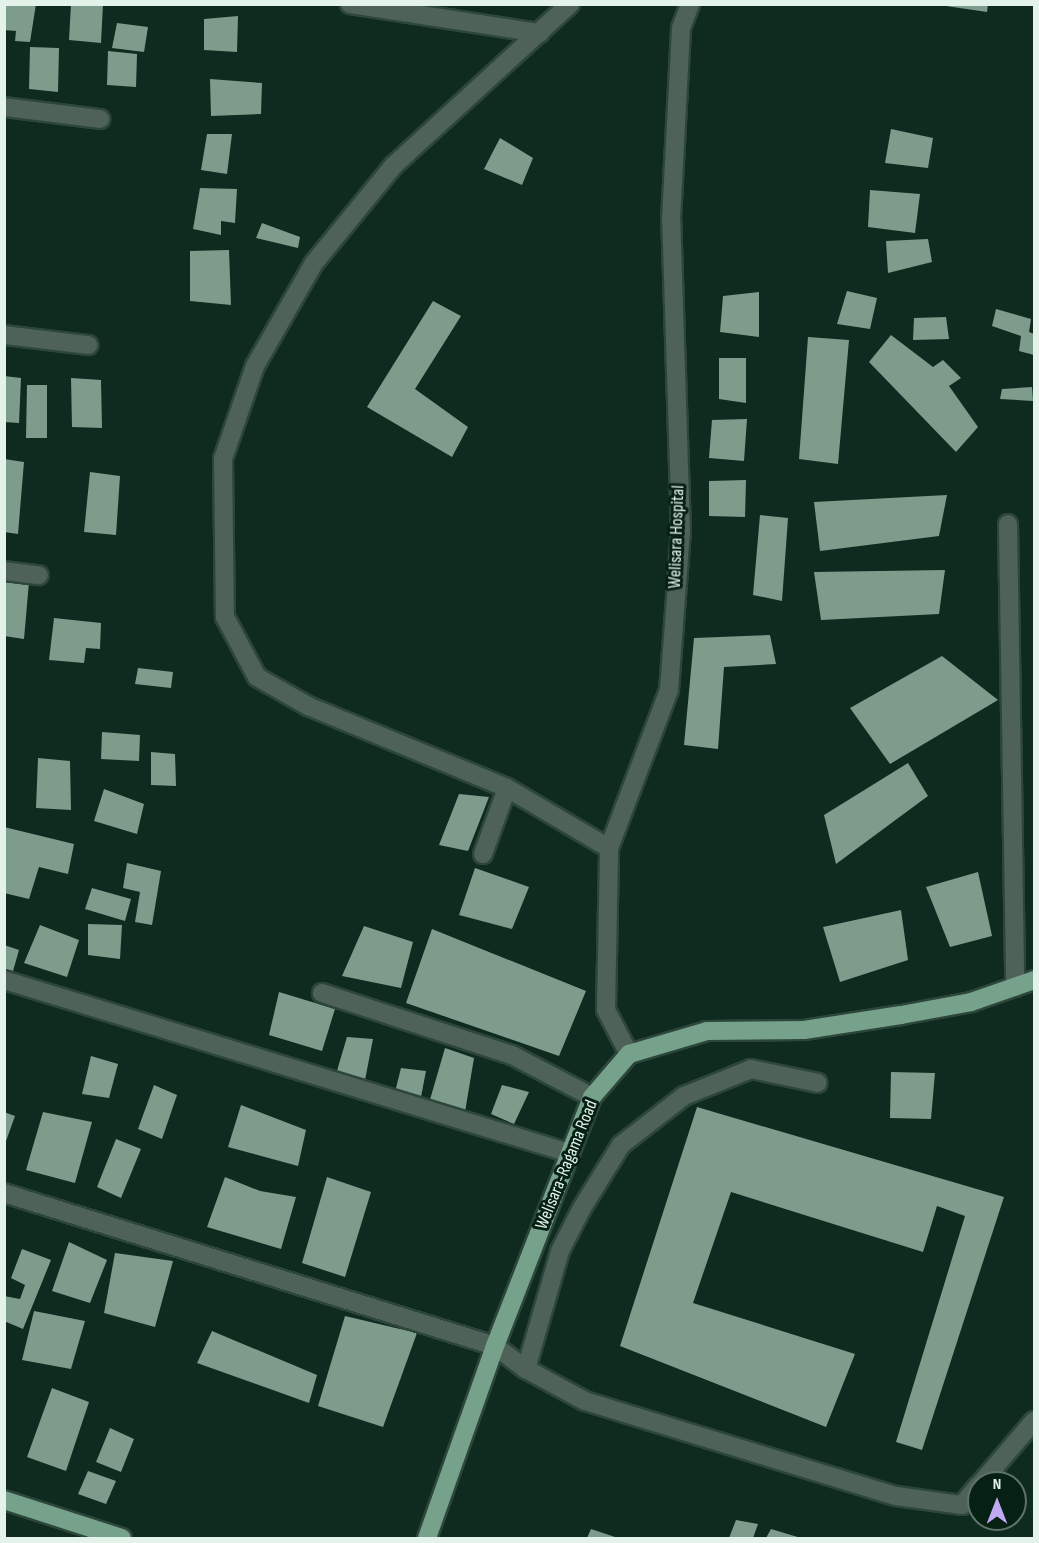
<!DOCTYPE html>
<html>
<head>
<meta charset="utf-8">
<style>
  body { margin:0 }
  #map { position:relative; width:1039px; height:1543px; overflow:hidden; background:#0f2a1e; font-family:"Sofia Sans Condensed",sans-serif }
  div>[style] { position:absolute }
  .building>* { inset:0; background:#7e9c8c }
  .roads { filter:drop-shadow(2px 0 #2d463b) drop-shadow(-2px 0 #2d463b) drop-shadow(0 2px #2d463b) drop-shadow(0 -2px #2d463b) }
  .minor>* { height:18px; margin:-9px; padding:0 9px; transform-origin:9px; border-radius:9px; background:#4e6257 }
  .major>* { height:18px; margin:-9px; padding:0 9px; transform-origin:9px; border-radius:9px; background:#76a18a }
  span { translate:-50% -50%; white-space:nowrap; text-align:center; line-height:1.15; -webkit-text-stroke:6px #062014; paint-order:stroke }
  .street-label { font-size:18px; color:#e3f3ea }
  .frame { position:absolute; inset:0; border:6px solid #e3f3ea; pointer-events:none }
  .north { position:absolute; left:967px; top:1471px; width:60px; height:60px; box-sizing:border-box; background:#062014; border:2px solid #5e746a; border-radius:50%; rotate:0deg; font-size:16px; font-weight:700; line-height:24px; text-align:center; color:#e3f3ea }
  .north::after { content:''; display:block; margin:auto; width:21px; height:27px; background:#c1a8f3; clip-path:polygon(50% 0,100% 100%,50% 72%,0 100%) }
</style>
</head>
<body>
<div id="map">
  <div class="building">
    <i style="clip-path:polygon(4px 4px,36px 4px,30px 42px,15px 41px,16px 31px,4px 30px)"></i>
    <i style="clip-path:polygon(71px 4px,103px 4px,101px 43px,69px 40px)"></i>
    <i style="clip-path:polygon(946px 4px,988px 4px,987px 12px,946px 6px)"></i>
    <i style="clip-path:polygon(238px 16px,237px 52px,204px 50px,204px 19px)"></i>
    <i style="clip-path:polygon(117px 23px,148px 27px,144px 52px,112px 48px)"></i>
    <i style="clip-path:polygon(30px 47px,59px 48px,58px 92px,29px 89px)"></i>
    <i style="clip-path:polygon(108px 51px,137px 54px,136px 87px,107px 85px)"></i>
    <i style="clip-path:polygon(210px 79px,262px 83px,261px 114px,211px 116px)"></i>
    <i style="clip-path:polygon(891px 129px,933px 138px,928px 168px,885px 163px)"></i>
    <i style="clip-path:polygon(207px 134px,232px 134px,227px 174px,201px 170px)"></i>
    <i style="clip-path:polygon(500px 138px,533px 158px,522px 185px,484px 169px)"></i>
    <i style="clip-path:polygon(200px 188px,237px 189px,235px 223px,221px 221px,221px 235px,193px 229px)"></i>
    <i style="clip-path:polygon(870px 190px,920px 194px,915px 233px,868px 227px)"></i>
    <i style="clip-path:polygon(262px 223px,300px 237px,298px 248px,256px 238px)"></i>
    <i style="clip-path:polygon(928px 239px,932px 262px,888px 273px,886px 241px)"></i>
    <i style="clip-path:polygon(229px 250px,231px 305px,190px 301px,190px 251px)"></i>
    <i style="clip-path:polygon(847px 291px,877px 298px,870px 329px,837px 324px)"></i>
    <i style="clip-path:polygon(759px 292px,759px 337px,720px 332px,723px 296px)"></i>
    <i style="clip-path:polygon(433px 301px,461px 316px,415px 389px,468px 427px,452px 457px,367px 407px)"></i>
    <i style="clip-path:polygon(996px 309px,1031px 319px,1029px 332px,1034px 334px,1034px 355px,1019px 351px,1021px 336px,992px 326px)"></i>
    <i style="clip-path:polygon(946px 317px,949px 339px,913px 340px,914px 318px)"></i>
    <i style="clip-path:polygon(891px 335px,933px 367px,943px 360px,961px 378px,949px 386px,978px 427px,956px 452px,869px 362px)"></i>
    <i style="clip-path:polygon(808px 337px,849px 340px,838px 464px,799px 459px)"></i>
    <i style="clip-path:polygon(719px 358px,746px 358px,746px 403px,719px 399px)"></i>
    <i style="clip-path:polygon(4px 376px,21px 378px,19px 423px,4px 422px)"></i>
    <i style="clip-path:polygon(71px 378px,101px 380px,102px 428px,72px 427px)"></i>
    <i style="clip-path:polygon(27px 385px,47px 385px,47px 438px,26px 438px)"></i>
    <i style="clip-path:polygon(1032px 387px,1033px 401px,1000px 399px,1002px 389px)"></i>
    <i style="clip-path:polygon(747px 419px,744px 461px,709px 458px,712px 420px)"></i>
    <i style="clip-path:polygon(4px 459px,24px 462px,18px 534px,4px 532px)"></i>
    <i style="clip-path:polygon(90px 472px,120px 476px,116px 535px,84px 532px)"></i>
    <i style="clip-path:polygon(746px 480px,745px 517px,709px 516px,709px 481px)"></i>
    <i style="clip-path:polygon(947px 495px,939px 536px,820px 551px,814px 502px)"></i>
    <i style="clip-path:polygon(760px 515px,788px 518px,782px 601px,753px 595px)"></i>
    <i style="clip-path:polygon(945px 570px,939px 614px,821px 620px,814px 572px)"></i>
    <i style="clip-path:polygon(4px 579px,29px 582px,24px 639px,4px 636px)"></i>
    <i style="clip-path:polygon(54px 618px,101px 623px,100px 649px,86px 648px,84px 663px,49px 660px)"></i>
    <i style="clip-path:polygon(770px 635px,776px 664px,724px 667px,718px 749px,684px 745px,694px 638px)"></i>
    <i style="clip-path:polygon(942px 656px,998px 700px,890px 764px,850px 708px)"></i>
    <i style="clip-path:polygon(138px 668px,173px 672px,171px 688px,135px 684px)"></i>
    <i style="clip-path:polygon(102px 732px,140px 735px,139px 761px,101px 759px)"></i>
    <i style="clip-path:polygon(151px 752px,175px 754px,176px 786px,151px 785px)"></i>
    <i style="clip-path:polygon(38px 758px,70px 761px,71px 810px,36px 808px)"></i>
    <i style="clip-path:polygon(908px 763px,928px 796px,836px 864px,824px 815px)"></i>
    <i style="clip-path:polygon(104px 789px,144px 804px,137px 834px,94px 821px)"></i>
    <i style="clip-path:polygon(459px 794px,489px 797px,468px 851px,439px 845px)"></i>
    <i style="clip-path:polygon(4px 827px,74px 844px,68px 874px,39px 867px,29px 899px,4px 893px)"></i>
    <i style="clip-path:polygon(127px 863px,161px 871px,152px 925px,135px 922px,140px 892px,123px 888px)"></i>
    <i style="clip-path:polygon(475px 868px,529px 887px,512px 929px,459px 915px)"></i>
    <i style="clip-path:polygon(978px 872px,992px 936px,950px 947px,926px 887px)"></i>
    <i style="clip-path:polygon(92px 888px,131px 899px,125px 921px,85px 909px)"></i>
    <i style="clip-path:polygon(901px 910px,908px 960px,840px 982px,823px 927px)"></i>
    <i style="clip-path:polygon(88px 924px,122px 925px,120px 959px,88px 955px)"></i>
    <i style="clip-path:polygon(40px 925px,79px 940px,67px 977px,24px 963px)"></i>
    <i style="clip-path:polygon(364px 926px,413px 942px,401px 988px,342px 976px)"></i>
    <i style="clip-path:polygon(432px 929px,586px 991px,559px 1056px,406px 1003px)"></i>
    <i style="clip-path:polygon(4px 945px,19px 950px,11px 978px,4px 976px)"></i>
    <i style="clip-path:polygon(279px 992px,335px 1009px,322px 1051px,269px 1035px)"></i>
    <i style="clip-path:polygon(347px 1037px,373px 1039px,365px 1080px,336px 1074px)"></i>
    <i style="clip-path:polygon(445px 1048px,474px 1058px,465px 1112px,429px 1103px)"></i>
    <i style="clip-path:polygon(91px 1056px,118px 1064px,109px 1098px,82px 1094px)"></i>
    <i style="clip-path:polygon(401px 1068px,426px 1071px,421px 1097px,395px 1092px)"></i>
    <i style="clip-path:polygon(891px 1072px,935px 1073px,931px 1119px,890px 1118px)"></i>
    <i style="clip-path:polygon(154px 1085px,177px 1095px,162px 1139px,138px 1129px)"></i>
    <i style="clip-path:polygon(502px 1085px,529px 1092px,514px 1124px,491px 1114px)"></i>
    <i style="clip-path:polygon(241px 1105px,306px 1130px,298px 1166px,228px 1147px)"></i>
    <i style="clip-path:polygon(697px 1107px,1004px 1197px,922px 1450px,896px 1442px,965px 1216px,937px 1206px,923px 1252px,731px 1192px,693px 1303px,855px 1354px,826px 1427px,620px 1346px)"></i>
    <i style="clip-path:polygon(4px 1112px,15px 1116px,5px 1144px,4px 1144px)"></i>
    <i style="clip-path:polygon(43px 1112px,92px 1122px,75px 1183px,26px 1170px)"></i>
    <i style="clip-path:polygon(116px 1139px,141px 1149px,121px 1198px,97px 1187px)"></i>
    <i style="clip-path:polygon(225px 1177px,260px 1191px,296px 1197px,281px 1249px,207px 1227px)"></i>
    <i style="clip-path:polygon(327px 1177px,371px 1192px,345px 1277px,302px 1263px)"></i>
    <i style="clip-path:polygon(69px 1242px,107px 1260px,90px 1303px,52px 1291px)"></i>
    <i style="clip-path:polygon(22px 1249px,51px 1260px,23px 1329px,4px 1321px,4px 1296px,20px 1299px,25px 1285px,11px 1278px)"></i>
    <i style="clip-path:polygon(115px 1253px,173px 1261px,155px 1327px,104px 1313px)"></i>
    <i style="clip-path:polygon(34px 1311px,85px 1321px,71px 1369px,22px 1360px)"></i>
    <i style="clip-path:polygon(345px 1316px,417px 1333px,383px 1427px,318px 1406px)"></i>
    <i style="clip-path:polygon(212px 1331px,317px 1375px,309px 1403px,197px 1363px)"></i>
    <i style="clip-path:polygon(52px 1388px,89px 1402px,66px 1471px,27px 1457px)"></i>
    <i style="clip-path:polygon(110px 1428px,134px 1439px,121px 1472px,96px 1462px)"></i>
    <i style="clip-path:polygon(88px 1471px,116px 1481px,106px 1504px,78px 1494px)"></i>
    <i style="clip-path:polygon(736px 1520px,758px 1524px,753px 1538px,729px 1538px)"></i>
    <i style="clip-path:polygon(591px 1529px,618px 1538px,587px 1538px)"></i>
    <i style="clip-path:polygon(771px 1529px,801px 1538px,766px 1538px)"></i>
  </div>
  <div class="roads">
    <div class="minor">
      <i style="left:350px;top:4px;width:192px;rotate:8.7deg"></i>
      <i style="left:570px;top:4px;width:239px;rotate:137.5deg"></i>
      <i style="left:394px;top:165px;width:127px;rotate:129.2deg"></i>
      <i style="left:314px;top:263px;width:119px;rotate:119.8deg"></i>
      <i style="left:255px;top:366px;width:98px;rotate:109deg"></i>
      <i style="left:223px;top:459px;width:158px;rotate:89.3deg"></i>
      <i style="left:225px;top:617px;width:68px;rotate:61.9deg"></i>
      <i style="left:257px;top:677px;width:59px;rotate:29.6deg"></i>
      <i style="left:308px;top:706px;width:215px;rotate:22.4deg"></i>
      <i style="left:507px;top:788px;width:118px;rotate:30.5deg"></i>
      <i style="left:4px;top:107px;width:97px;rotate:7.1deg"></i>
      <i style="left:4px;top:335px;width:85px;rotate:6.8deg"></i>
      <i style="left:1008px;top:524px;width:463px;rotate:89.1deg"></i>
      <i style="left:4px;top:571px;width:35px;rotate:7deg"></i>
      <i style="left:483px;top:854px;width:70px;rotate:-70deg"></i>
      <i style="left:4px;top:980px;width:591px;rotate:17.02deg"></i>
      <i style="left:322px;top:993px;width:200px;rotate:18.1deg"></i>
      <i style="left:512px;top:1055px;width:90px;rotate:27.7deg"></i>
      <i style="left:629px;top:1054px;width:50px;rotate:-117.6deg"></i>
      <i style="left:606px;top:1010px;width:162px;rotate:-88.9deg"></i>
      <i style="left:609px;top:848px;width:169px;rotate:-69.2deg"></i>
      <i style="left:669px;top:690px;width:159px;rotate:-85.7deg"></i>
      <i style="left:681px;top:531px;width:311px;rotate:-91.8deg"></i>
      <i style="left:671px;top:220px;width:192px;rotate:-87deg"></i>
      <i style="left:681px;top:28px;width:26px;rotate:-69deg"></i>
      <i style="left:4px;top:1193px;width:514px;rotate:17.31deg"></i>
      <i style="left:495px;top:1346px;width:39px;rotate:37deg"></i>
      <i style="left:526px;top:1369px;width:67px;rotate:28.5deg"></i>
      <i style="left:585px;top:1401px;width:325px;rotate:17deg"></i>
      <i style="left:896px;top:1496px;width:67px;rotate:7.8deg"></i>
      <i style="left:962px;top:1505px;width:26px;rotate:-50deg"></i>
      <i style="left:526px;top:1369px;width:123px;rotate:-73.9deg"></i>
      <i style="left:560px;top:1251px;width:48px;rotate:-62.9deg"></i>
      <i style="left:582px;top:1208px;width:74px;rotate:-58.2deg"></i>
      <i style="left:621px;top:1145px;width:80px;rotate:-37.9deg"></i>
      <i style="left:684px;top:1096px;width:72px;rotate:-21.9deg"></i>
      <i style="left:751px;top:1069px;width:68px;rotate:11.8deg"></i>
      <i style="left:981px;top:1483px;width:82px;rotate:-49.5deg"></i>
    </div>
    <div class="major">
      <i style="left:4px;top:1500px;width:124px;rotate:17.9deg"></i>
      <i style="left:427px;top:1538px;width:204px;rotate:-70.5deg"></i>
      <i style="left:495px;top:1346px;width:267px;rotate:-68.7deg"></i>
      <i style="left:592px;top:1097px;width:57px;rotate:-49.3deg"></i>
      <i style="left:629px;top:1054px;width:81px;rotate:-16.4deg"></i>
      <i style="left:707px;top:1031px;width:97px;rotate:-0.6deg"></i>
      <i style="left:804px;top:1030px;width:98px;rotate:-8.8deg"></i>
      <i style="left:901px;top:1015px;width:71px;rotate:-10.5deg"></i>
      <i style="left:971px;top:1002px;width:67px;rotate:-19.2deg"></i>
    </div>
  </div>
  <div class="street-label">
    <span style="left:677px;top:537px;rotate:-88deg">Welisara Hospital</span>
    <span style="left:567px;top:1165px;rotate:-68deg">Welisara-Ragama Road</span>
  </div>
  <div class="frame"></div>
  <div class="north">N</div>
</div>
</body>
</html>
